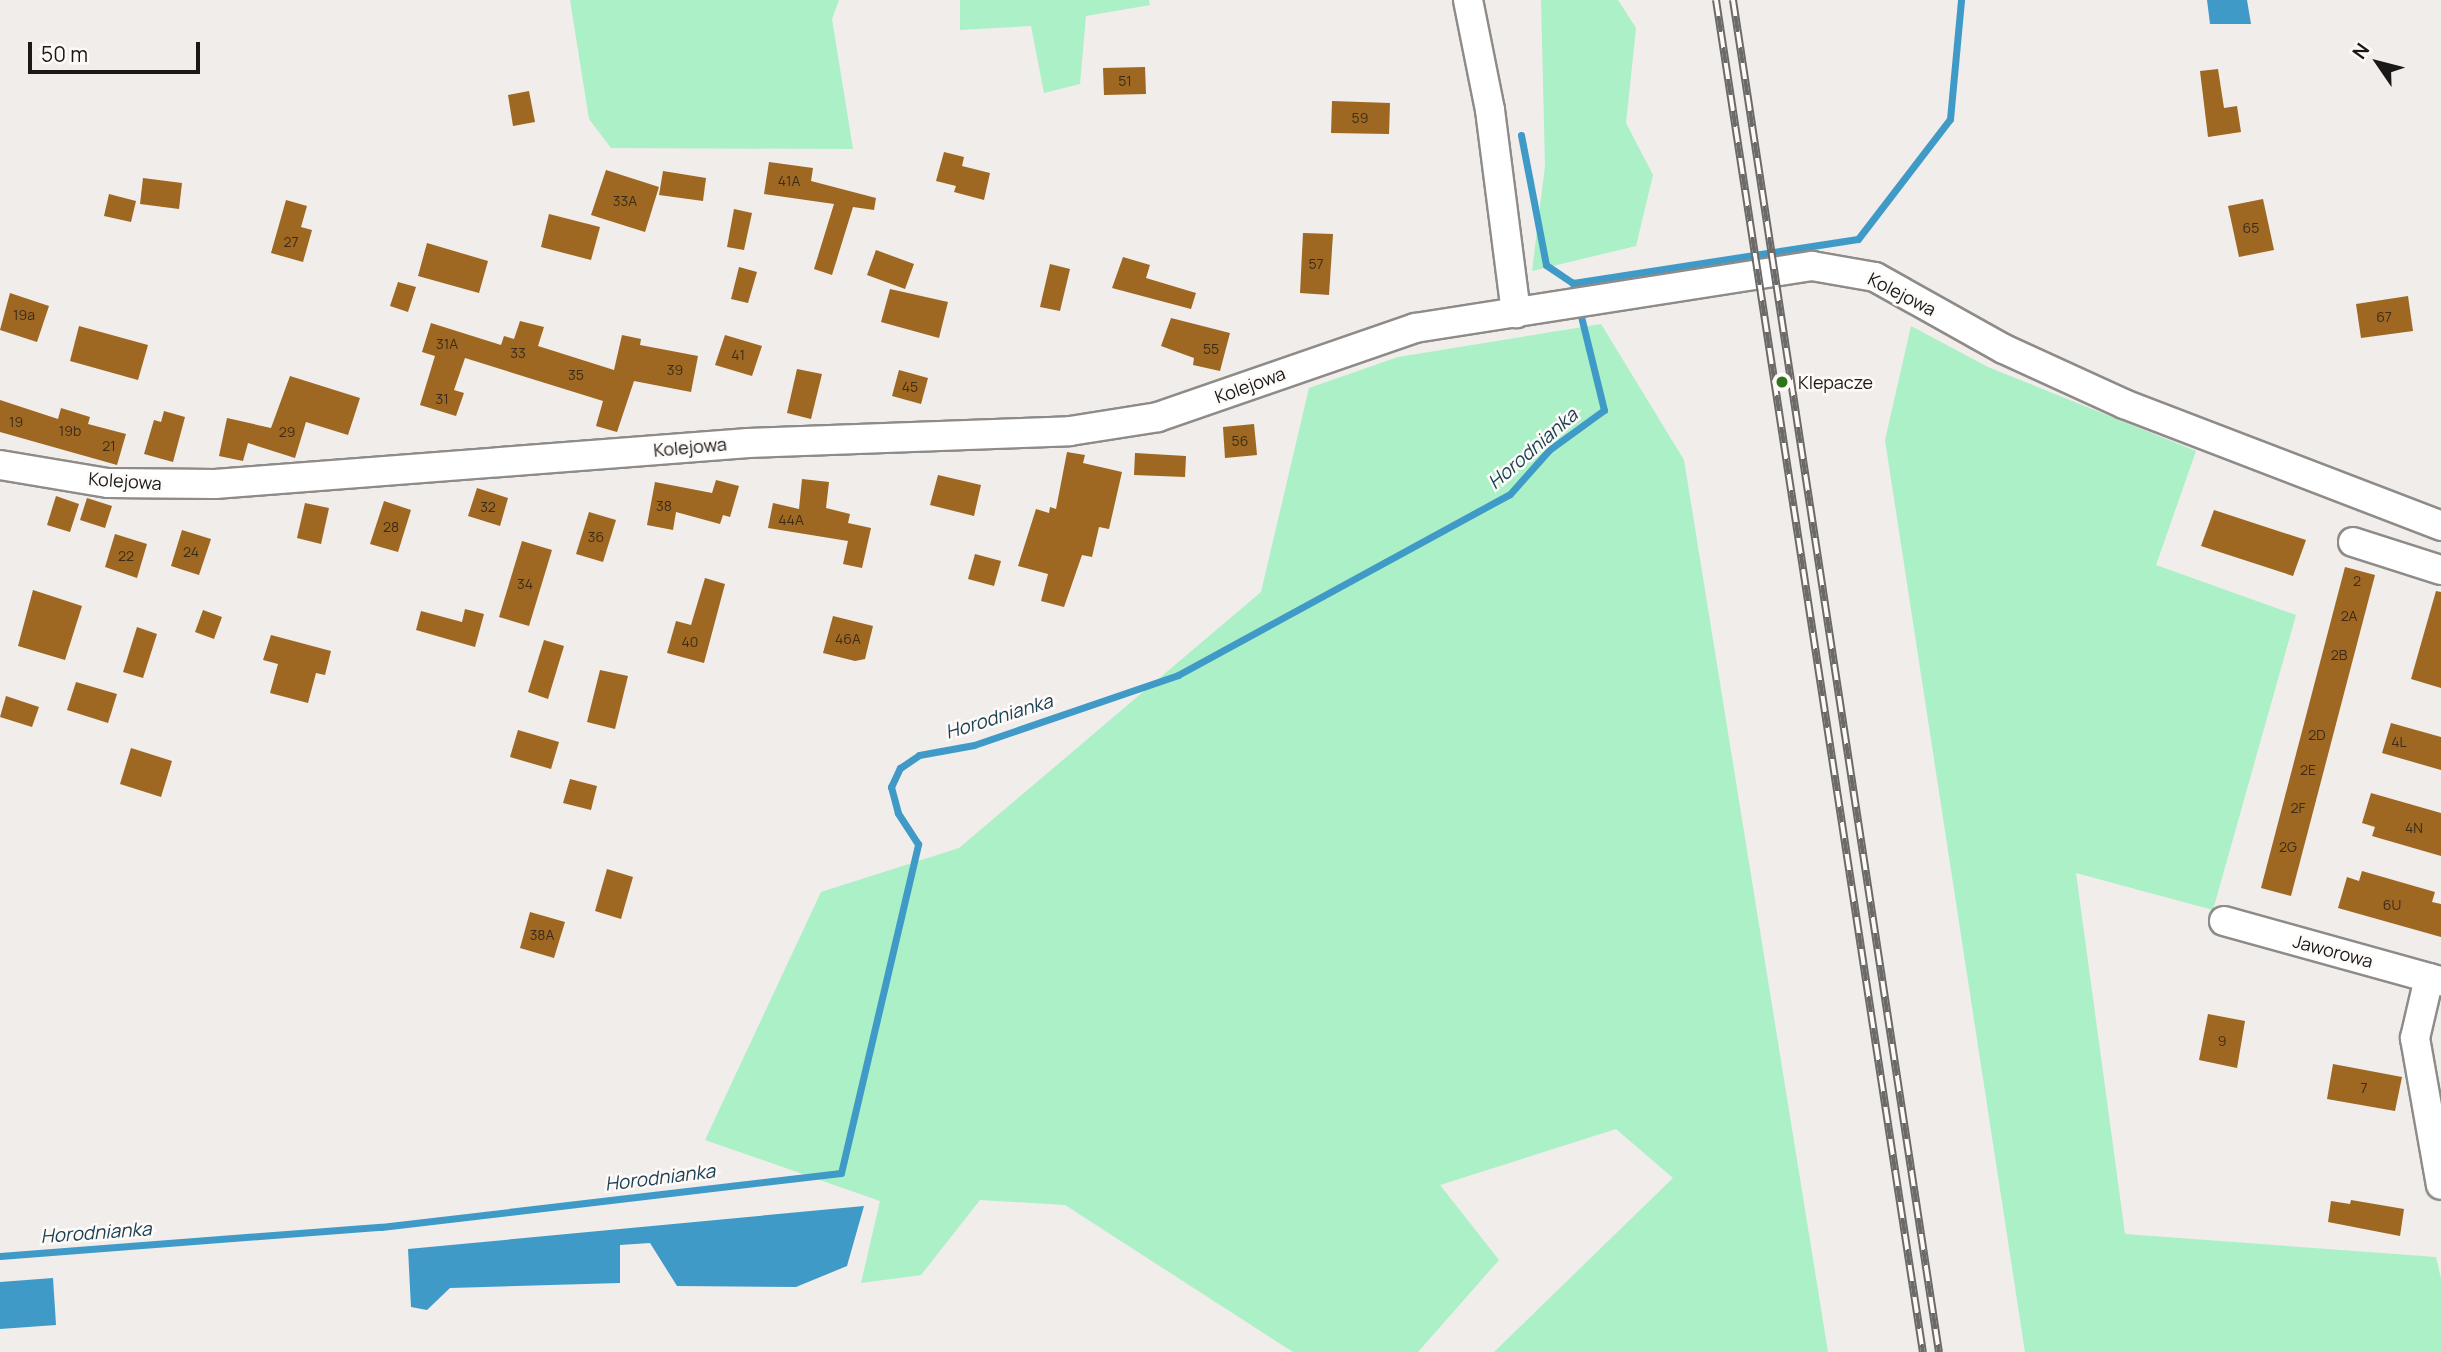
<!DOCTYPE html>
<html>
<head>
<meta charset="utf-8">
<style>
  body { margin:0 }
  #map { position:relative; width:2441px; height:1352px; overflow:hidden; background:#f0edea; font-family:Manrope,sans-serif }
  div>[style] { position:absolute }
  .green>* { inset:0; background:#abf0c6 }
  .water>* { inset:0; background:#409ac7 }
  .stream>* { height:7px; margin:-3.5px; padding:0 3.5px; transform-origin:3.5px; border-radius:3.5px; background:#409ac7 }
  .building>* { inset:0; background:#9e6722 }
  .roads { filter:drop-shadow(2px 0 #8e8b88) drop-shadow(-2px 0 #8e8b88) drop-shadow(0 2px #8e8b88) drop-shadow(0 -2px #8e8b88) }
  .minor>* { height:28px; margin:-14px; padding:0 14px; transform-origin:14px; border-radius:14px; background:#fff }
  .rail>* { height:8px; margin-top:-4px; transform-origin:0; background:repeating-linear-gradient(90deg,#fefaf7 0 16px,#6c6a68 0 32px); box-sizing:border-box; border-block:2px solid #6c6a68 }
  .dots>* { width:19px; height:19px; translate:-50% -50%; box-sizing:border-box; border:4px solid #fefaf7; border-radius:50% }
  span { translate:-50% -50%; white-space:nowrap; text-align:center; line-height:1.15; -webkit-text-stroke:5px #fefaf7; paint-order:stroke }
  .number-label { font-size:14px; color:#3b2c1a }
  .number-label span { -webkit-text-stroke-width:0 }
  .street-label { font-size:18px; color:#1a1918 }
  .poi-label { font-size:18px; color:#1a1918 }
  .left { translate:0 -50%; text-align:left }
  .water-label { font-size:19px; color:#1a4054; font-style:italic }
  .north { position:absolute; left:2343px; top:28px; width:70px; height:70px; -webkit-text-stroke:5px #fefaf7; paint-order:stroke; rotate:305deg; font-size:19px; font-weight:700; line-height:28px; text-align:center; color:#1a1918 }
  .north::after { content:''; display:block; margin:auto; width:24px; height:32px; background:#1a1918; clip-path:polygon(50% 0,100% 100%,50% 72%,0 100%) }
  .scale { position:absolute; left:28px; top:42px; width:172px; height:32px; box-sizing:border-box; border:4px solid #1a1918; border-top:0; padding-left:9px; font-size:21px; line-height:24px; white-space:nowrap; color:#1a1918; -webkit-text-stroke:5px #fefaf7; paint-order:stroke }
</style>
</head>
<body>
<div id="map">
  <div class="green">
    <i style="clip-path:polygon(570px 0,839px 0,832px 19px,853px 149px,611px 148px,589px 119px)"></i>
    <i style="clip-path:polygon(960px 0,1149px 0,1150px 5px,1086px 16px,1080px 84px,1044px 93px,1031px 26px,960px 30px)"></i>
    <i style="clip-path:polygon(1541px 0,1618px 0,1636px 28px,1626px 123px,1653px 175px,1636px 246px,1532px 271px,1545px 166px)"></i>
    <i style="clip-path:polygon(1601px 324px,1684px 460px,1828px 1352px,1494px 1352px,1673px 1178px,1616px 1129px,1440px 1185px,1499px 1260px,1418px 1352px,1293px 1352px,1065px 1205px,980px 1200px,921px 1275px,861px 1283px,880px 1201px,705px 1140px,821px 892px,959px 848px,1261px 592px,1309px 388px,1398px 357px)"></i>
    <i style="clip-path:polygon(1911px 326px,1988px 367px,2196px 451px,2156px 565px,2296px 615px,2213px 910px,2076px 873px,2125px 1234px,2436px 1257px,2441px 1279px,2441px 1352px,2025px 1352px,1885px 440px)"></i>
  </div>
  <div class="water">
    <i style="clip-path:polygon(2207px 0,2247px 0,2251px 24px,2210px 24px)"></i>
    <i style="clip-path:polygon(864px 1206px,847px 1266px,796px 1287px,677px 1286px,650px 1243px,620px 1245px,620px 1283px,450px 1288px,427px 1310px,411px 1307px,408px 1249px)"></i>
    <i style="clip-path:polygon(53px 1278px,56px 1325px,0 1329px,0 1282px)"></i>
  </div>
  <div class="stream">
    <i style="left:1521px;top:135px;width:132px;rotate:79.1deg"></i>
    <i style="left:1546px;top:265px;width:32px;rotate:34deg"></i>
    <i style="left:1577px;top:297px;width:15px;rotate:-106deg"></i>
    <i style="left:1573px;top:283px;width:288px;rotate:-8.8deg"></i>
    <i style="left:1858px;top:239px;width:151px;rotate:-52.5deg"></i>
    <i style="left:1950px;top:119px;width:120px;rotate:-84.7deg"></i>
    <i style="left:0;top:1256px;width:382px;rotate:-4.4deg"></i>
    <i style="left:381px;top:1227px;width:463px;rotate:-6.7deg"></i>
    <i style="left:841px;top:1173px;width:338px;rotate:-76.8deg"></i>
    <i style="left:918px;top:844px;width:37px;rotate:-123deg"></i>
    <i style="left:898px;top:813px;width:27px;rotate:-105deg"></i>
    <i style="left:891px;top:787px;width:21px;rotate:-65deg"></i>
    <i style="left:900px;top:768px;width:23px;rotate:-34deg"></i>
    <i style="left:919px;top:755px;width:56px;rotate:-10.3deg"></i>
    <i style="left:974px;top:745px;width:216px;rotate:-18.9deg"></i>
    <i style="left:1178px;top:675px;width:378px;rotate:-28.6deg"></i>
    <i style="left:1510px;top:494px;width:59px;rotate:-48.4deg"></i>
    <i style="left:1549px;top:450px;width:68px;rotate:-36deg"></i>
    <i style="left:1604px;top:410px;width:105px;rotate:-103.8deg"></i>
  </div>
  <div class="building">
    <i style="clip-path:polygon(1145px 67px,1146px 94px,1104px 95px,1103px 68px)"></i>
    <i style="clip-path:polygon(2218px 69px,2224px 108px,2237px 106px,2241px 132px,2208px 137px,2200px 71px)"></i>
    <i style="clip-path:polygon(529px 91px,535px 122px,513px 126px,508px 95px)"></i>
    <i style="clip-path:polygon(1332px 101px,1390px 103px,1389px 134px,1331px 133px)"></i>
    <i style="clip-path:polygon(944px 152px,964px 157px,962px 166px,990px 173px,984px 200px,954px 192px,956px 186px,936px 181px)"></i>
    <i style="clip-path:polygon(769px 162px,813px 168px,811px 181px,876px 198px,874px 210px,853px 207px,832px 275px,814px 269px,834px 204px,764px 194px)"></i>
    <i style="clip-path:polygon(606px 170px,659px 187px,645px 232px,591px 215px)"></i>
    <i style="clip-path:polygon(663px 171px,706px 178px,703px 201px,659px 195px)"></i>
    <i style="clip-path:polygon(143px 178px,182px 183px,179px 209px,140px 204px)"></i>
    <i style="clip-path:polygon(109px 194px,136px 201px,131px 222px,104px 216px)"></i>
    <i style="clip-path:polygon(2263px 199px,2274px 250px,2239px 257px,2228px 206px)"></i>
    <i style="clip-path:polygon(286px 200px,307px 206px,301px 227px,312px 230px,303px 262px,271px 253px)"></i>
    <i style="clip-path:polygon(734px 209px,752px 213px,744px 250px,727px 247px)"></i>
    <i style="clip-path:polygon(549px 214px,600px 227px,591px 260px,541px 247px)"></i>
    <i style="clip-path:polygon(1303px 233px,1333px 234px,1329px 295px,1300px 293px)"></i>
    <i style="clip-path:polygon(427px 243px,488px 261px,479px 293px,418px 276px)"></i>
    <i style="clip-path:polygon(876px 250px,914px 264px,905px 289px,867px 275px)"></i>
    <i style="clip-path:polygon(1123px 257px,1150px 265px,1146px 278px,1196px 293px,1191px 309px,1112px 288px)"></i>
    <i style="clip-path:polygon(1050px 264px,1070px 269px,1060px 311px,1040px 307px)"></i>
    <i style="clip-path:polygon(739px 267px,757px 272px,748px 303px,731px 299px)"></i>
    <i style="clip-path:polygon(398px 282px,416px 287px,408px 312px,390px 306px)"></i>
    <i style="clip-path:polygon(890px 289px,948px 302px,939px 338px,881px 322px)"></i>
    <i style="clip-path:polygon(10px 293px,49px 306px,37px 342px,0 330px)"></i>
    <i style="clip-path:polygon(2408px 296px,2413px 331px,2361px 338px,2356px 304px)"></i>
    <i style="clip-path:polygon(1171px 318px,1230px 333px,1220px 371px,1193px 365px,1194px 358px,1161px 346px)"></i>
    <i style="clip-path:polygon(520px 321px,544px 327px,538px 346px,614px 370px,622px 335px,641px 339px,640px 345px,698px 356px,691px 392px,634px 381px,617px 432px,596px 426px,603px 401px,465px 358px,454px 390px,464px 393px,456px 416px,420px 405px,435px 356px,422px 352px,431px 323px,501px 345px,504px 336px,514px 339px)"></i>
    <i style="clip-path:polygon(79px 326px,148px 345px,138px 380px,70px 361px)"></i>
    <i style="clip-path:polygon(725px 335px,762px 346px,752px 376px,715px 365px)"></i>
    <i style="clip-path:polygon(797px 369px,822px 374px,811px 419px,787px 413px)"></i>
    <i style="clip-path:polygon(899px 370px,928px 378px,921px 404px,892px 396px)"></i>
    <i style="clip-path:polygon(290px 376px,360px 398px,348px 435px,306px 422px,295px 458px,248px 443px,243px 461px,219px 456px,227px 418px,271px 428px)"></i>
    <i style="clip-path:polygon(0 400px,58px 419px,61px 408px,90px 417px,88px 424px,126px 434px,117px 465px,0 432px)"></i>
    <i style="clip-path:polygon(164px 411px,185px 417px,173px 462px,144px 454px,154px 420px,161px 422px)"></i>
    <i style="clip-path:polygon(1254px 424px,1257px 455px,1225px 458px,1223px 427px)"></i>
    <i style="clip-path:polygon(1067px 452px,1085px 455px,1083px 463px,1122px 472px,1109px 529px,1099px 527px,1092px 557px,1082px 555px,1064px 607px,1041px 601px,1048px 574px,1018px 566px,1036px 509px,1049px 513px,1050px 507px,1056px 509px)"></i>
    <i style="clip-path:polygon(1135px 453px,1186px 456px,1185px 477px,1134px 475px)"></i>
    <i style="clip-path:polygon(938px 475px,981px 485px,974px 516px,930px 505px)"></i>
    <i style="clip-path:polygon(802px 479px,829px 482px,826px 508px,850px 514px,848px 523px,871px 528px,862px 568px,843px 564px,848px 541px,768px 528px,773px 503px,799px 509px)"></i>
    <i style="clip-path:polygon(716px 480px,739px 486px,730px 517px,723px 515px,720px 524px,676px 512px,673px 530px,647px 525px,655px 482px,712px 493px)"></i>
    <i style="clip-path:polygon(477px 488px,508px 498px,500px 526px,468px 516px)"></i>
    <i style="clip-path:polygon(56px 496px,79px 504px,70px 532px,47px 525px)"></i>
    <i style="clip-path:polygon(87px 498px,112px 506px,105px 528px,80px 520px)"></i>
    <i style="clip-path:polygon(384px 501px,411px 510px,398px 552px,370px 544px)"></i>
    <i style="clip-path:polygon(305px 503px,329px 508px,321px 544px,297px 538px)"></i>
    <i style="clip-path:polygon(2214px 510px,2306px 540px,2293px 576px,2201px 546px)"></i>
    <i style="clip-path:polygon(589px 512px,616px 520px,603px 562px,576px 554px)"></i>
    <i style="clip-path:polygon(182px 530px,211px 539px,199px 575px,171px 566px)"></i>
    <i style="clip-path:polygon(115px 534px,147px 544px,137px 578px,105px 567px)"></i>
    <i style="clip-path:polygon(522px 541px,552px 550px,529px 626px,499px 617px)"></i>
    <i style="clip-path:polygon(975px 554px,1001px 561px,994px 586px,968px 579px)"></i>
    <i style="clip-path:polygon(2345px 567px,2375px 575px,2291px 896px,2261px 888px)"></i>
    <i style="clip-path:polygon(705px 578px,725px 584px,704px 663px,667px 653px,676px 621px,691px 625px)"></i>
    <i style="clip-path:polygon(33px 590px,82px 606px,65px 660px,18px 646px)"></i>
    <i style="clip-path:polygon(2436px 591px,2441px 592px,2441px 688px,2411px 679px)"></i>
    <i style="clip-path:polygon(465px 609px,484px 614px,475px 647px,416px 630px,421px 611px,462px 622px)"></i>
    <i style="clip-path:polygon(203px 610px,222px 617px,214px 639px,195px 632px)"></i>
    <i style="clip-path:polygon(833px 616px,873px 626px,865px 659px,855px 661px,823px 653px)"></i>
    <i style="clip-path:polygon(137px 627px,157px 634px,143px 678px,123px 672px)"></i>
    <i style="clip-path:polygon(271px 635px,331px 651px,325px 675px,316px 673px,308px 703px,270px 693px,278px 664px,263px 660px)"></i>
    <i style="clip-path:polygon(544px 640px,564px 646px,548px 699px,528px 692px)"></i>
    <i style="clip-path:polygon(600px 670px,628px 676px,615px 729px,587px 722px)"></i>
    <i style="clip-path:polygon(76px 682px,117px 694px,108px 723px,67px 710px)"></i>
    <i style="clip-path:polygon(6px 696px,39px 707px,32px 727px,0 717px)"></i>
    <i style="clip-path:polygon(2391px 723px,2441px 737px,2441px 770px,2382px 753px)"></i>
    <i style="clip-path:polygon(518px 730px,559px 742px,551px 769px,510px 757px)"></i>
    <i style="clip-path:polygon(131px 748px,172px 761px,161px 797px,120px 784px)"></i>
    <i style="clip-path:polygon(570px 779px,597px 786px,591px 810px,563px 803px)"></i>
    <i style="clip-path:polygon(2371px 793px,2441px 813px,2441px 856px,2372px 836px,2375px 827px,2362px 823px)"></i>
    <i style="clip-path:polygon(607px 869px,633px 877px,621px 919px,595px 911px)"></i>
    <i style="clip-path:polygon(2362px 871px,2435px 892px,2432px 902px,2441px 904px,2441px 937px,2338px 908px,2347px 877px,2359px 881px)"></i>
    <i style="clip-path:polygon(530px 912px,565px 922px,554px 958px,520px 948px)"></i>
    <i style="clip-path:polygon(2208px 1014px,2245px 1021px,2237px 1068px,2199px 1060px)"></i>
    <i style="clip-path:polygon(2333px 1064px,2402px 1077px,2395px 1111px,2327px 1099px)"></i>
    <i style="clip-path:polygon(2351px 1200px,2404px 1209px,2400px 1236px,2328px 1222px,2331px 1201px,2350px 1204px)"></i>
  </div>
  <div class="roads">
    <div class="minor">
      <i style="left:1468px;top:0;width:112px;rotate:78.7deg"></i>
      <i style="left:1490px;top:110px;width:205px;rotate:82.7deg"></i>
      <i style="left:0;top:465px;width:109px;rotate:9.5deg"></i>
      <i style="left:108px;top:483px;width:107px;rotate:0.5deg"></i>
      <i style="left:215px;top:484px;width:535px;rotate:-4.4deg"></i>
      <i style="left:748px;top:443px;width:322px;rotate:-2.1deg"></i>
      <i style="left:1070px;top:431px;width:89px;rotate:-9deg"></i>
      <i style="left:1158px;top:417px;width:272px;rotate:-19.1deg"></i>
      <i style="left:1415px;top:328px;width:402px;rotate:-8.9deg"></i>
      <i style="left:1812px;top:266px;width:64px;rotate:9.9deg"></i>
      <i style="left:1875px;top:277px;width:148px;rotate:29.2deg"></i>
      <i style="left:2004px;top:349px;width:132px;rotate:24.6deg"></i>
      <i style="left:2124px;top:404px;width:340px;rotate:21deg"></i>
      <i style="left:2353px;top:542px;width:92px;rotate:17.7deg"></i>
      <i style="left:2224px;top:921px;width:225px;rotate:15.5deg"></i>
      <i style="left:2429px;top:978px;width:62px;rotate:103.1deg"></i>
      <i style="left:2415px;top:1038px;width:149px;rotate:80deg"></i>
    </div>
  </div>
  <div class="rail">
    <i style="left:1716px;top:0;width:1368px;rotate:81.3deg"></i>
    <i style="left:1733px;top:0;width:1368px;rotate:81.34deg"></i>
  </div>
  <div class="dots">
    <i style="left:1782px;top:382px;background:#2b751a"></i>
  </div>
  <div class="number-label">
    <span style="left:1125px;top:81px">51</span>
    <span style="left:1360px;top:118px">59</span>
    <span style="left:789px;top:181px">41A</span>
    <span style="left:625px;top:201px">33A</span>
    <span style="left:2251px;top:228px">65</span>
    <span style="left:291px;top:242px">27</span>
    <span style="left:1316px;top:264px">57</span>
    <span style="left:24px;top:315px">19a</span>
    <span style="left:2384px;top:317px">67</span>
    <span style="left:447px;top:344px">31A</span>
    <span style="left:1211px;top:349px">55</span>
    <span style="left:518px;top:353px">33</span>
    <span style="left:738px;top:355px">41</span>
    <span style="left:675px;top:370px">39</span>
    <span style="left:576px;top:375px">35</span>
    <span style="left:910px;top:387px">45</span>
    <span style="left:442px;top:399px">31</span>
    <span style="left:16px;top:422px">19</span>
    <span style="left:70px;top:431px">19b</span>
    <span style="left:287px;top:432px">29</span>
    <span style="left:1240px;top:441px">56</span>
    <span style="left:109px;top:446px">21</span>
    <span style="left:664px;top:506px">38</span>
    <span style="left:488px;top:507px">32</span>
    <span style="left:791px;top:520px">44A</span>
    <span style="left:391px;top:527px">28</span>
    <span style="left:596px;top:537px">36</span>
    <span style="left:191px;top:552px">24</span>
    <span style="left:126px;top:556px">22</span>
    <span style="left:2357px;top:581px">2</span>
    <span style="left:525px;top:584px">34</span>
    <span style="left:2349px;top:616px">2A</span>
    <span style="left:848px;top:639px">46A</span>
    <span style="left:690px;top:642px">40</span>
    <span style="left:2339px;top:655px">2B</span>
    <span style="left:2317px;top:735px">2D</span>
    <span style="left:2399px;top:742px">4L</span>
    <span style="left:2308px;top:770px">2E</span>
    <span style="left:2298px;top:808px">2F</span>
    <span style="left:2414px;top:828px">4N</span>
    <span style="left:2288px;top:847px">2G</span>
    <span style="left:2392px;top:905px">6U</span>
    <span style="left:542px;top:935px">38A</span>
    <span style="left:2222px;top:1041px">9</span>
    <span style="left:2364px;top:1088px">7</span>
  </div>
  <div class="street-label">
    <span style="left:1902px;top:294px;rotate:27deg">Kolejowa</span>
    <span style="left:1250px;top:385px;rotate:-20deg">Kolejowa</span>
    <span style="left:690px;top:447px;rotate:-5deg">Kolejowa</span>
    <span style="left:125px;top:481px;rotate:4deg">Kolejowa</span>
    <span style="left:2333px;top:951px;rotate:15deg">Jaworowa</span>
  </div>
  <div class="poi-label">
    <span class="left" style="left:1798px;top:382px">Klepacze</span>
  </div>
  <div class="water-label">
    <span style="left:1533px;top:449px;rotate:-41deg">Horodnianka</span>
    <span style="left:999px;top:717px;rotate:-17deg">Horodnianka</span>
    <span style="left:660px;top:1178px;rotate:-7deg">Horodnianka</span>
    <span style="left:96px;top:1233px;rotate:-4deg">Horodnianka</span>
  </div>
  <div class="north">N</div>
  <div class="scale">50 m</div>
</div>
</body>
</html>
